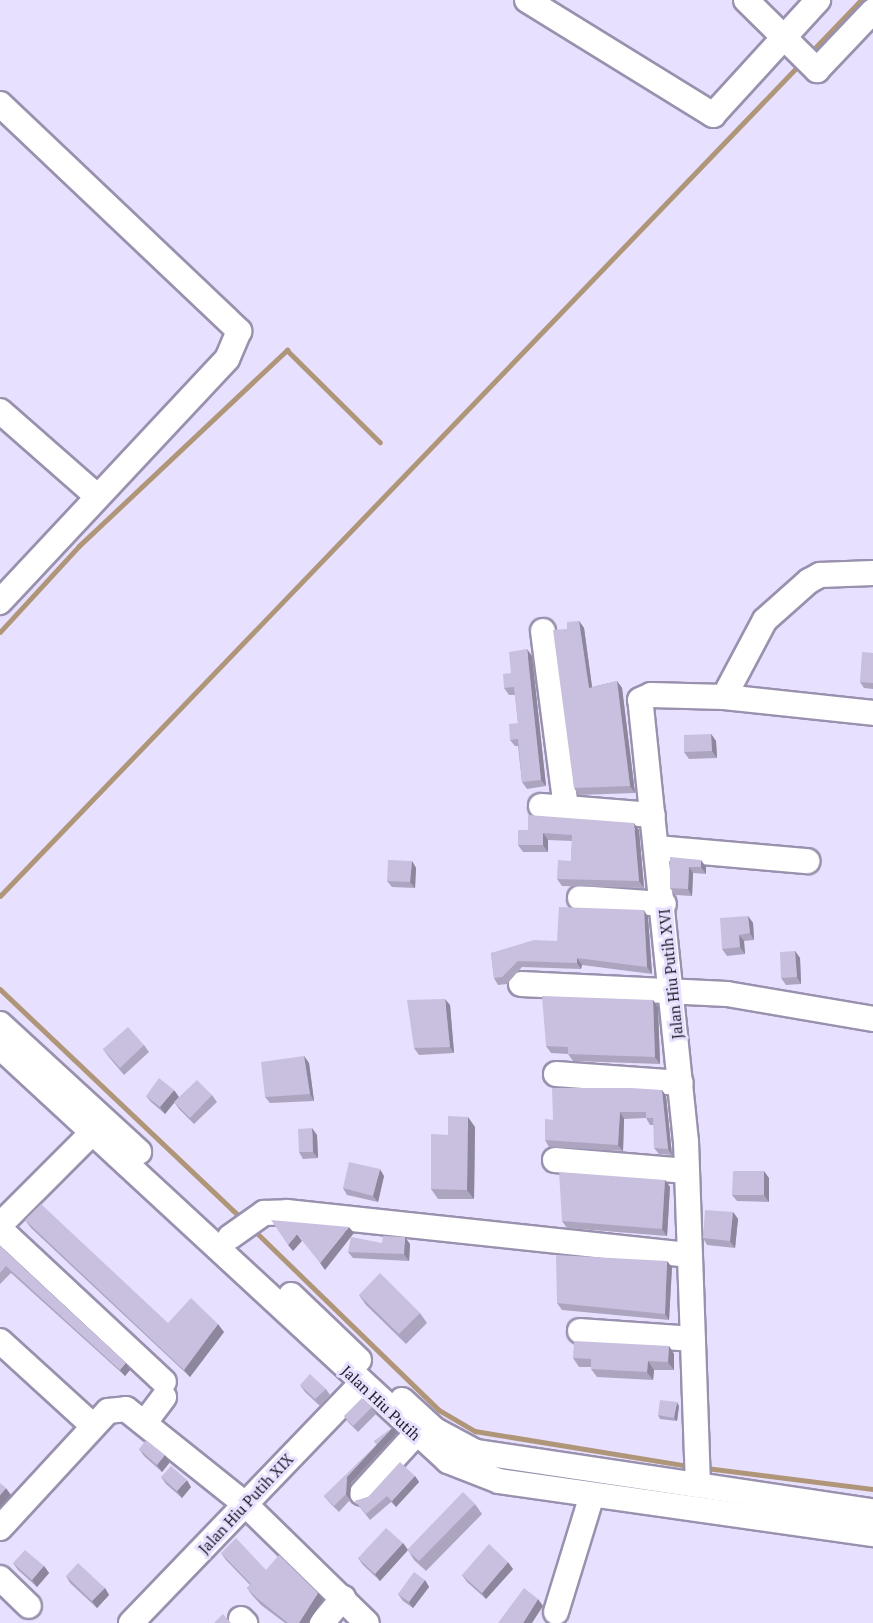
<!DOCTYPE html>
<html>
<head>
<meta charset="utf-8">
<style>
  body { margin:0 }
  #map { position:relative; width:873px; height:1623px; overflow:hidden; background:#e8e0ff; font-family:"PT Serif",serif }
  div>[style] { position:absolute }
  .stream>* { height:4.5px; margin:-2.25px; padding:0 2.25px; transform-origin:2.25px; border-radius:2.25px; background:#b09679 }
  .roads { filter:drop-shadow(2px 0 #9991ae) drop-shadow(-2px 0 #9991ae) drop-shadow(0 2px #9991ae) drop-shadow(0 -2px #9991ae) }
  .minor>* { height:24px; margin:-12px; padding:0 12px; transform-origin:12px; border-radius:12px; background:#fff }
  .wall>* { inset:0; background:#ada5c0 }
  .shaded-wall>* { inset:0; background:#8d869c }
  .building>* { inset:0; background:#c9c0df }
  span { translate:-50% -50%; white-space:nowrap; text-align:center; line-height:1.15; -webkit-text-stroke:6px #e8e0ff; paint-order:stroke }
  .street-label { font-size:15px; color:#1f1b27 }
</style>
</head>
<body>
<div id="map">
  <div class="stream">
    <i style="left:811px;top:52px;width:72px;rotate:-46.1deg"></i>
    <i style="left:0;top:632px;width:117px;rotate:-47.4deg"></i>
    <i style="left:79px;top:546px;width:286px;rotate:-43.3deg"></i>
    <i style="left:287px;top:350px;width:131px;rotate:44.7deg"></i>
    <i style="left:0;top:896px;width:1156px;rotate:-46.12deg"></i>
    <i style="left:0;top:989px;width:335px;rotate:43.5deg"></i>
    <i style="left:254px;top:1230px;width:258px;rotate:44.2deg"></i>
    <i style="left:439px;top:1410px;width:42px;rotate:30.3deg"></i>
    <i style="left:475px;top:1431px;width:217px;rotate:9.3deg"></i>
    <i style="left:706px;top:1468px;width:168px;rotate:7.2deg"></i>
  </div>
  <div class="roads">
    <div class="minor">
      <i style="left:527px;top:0;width:219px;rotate:31.7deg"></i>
      <i style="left:713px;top:115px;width:156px;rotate:-47.6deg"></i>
      <i style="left:746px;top:0;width:100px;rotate:44.6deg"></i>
      <i style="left:817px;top:70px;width:81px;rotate:-46.5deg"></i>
      <i style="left:0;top:104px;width:330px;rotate:43.5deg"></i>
      <i style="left:239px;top:331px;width:30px;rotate:113deg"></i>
      <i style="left:227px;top:359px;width:333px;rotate:133.1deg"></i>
      <i style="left:0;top:411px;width:130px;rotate:41.3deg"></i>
      <i style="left:543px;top:631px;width:178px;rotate:82.6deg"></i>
      <i style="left:724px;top:697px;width:87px;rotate:-62deg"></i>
      <i style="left:765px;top:620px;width:59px;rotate:-41.6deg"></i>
      <i style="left:809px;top:581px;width:13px;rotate:-29deg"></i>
      <i style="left:820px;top:575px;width:53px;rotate:-2.2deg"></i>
      <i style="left:541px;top:806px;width:112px;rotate:4.6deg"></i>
      <i style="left:657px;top:848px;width:151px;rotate:5deg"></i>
      <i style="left:580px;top:898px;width:84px;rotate:4.1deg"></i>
      <i style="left:521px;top:984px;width:206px;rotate:2.8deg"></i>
      <i style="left:727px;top:994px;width:148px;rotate:9.7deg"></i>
      <i style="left:0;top:1024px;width:189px;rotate:42.6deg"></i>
      <i style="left:0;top:1047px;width:610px;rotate:42.74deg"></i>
      <i style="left:448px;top:1461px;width:55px;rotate:21.4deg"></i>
      <i style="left:499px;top:1481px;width:378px;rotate:8.1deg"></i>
      <i style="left:556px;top:1074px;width:125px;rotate:4.1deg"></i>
      <i style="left:555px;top:1160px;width:132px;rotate:4.8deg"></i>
      <i style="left:0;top:1225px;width:130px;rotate:-45deg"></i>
      <i style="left:0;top:1229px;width:224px;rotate:43deg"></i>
      <i style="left:230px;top:1237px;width:42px;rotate:-35.2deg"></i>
      <i style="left:264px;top:1213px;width:23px;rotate:-2deg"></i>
      <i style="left:287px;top:1212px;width:405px;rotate:6.1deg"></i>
      <i style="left:291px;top:1295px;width:94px;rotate:43.7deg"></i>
      <i style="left:580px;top:1331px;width:113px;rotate:4deg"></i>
      <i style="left:0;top:1341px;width:126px;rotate:42.4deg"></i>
      <i style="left:402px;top:1400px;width:45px;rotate:42.3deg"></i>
      <i style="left:435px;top:1430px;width:47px;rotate:28.2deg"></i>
      <i style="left:476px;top:1452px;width:401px;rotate:8.5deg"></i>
      <i style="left:146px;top:1421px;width:30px;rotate:-53deg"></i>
      <i style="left:698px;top:1485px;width:343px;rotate:-92deg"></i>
      <i style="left:686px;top:1142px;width:444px;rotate:-95.9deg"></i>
      <i style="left:640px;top:700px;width:12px;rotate:-24deg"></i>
      <i style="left:651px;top:695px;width:73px;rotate:1.6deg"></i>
      <i style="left:724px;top:697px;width:150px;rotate:6.1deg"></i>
      <i style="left:362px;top:1493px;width:79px;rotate:-47.6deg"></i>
      <i style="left:0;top:1528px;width:159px;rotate:-47.3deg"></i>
      <i style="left:108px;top:1411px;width:18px;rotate:-6deg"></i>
      <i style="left:126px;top:1409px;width:152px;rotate:38.6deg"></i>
      <i style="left:245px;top:1504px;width:170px;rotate:44.3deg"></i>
      <i style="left:0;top:1578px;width:40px;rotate:44deg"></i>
      <i style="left:556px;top:1612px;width:122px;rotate:-72.9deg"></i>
      <i style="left:241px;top:1619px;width:6px;rotate:45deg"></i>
      <i style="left:131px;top:1623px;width:332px;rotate:-46.1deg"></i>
      <i style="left:322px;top:1623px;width:33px;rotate:-50deg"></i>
    </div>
  </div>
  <div class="wall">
    <i style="clip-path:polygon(579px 621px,584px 628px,592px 687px,617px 681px,622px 688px,635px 793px,579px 795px,574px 788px,567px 629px)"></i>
    <i style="clip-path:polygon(873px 653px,873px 689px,864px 688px,860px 682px)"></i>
    <i style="clip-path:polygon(532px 656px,546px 786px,527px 789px,522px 782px,518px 746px,515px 746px,510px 740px,518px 723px,515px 695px,509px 695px,504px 688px,511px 673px)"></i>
    <i style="clip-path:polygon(711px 734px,716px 741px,717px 758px,689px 759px,684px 752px)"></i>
    <i style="clip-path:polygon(518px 830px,639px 830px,644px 888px,562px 886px,557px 879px,571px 861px,572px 841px,548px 840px,548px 852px,523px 852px,518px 845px)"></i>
    <i style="clip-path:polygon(670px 857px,706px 867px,706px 874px,693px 873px,692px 896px,675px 895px,670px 888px)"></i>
    <i style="clip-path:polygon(412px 861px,416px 868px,415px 888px,392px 887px,387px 881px)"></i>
    <i style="clip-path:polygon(748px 916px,753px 923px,754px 940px,744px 941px,745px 954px,727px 956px,722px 949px)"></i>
    <i style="clip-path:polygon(648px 917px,652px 974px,582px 965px,581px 969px,522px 967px,507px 984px,498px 985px,494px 978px,491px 953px,557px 941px)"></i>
    <i style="clip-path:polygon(795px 951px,800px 958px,801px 984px,786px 985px,781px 978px)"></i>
    <i style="clip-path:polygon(653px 1000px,658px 1007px,660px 1064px,573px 1061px,568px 1054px,551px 1053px,546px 1046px)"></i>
    <i style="clip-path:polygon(450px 1005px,454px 1053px,419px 1055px,414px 1048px)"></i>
    <i style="clip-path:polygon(144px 1045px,149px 1052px,124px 1075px,108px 1056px,103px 1049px)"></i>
    <i style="clip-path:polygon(304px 1056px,309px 1063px,314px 1101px,270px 1103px,265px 1097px)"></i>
    <i style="clip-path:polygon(662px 1090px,666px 1096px,672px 1155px,659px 1154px,654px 1148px,654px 1125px,650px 1125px,646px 1118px,624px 1119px,623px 1151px,549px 1147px,545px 1140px,553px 1120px)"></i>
    <i style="clip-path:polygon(212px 1095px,217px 1102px,194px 1124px,179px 1109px,174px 1102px,165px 1114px,151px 1102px,146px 1096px,179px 1097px,174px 1102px)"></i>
    <i style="clip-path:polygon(475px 1127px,474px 1199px,438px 1199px,431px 1189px,448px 1135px)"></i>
    <i style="clip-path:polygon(317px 1135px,318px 1158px,303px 1159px,299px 1152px)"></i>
    <i style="clip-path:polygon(384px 1176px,378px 1202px,347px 1195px,343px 1188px)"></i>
    <i style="clip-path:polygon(769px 1178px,769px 1202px,737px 1201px,732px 1195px)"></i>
    <i style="clip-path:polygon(665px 1180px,670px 1187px,667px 1236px,567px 1228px,562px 1221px)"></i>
    <i style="clip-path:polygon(733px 1212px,738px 1219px,735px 1248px,707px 1245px,703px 1238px)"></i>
    <i style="clip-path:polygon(25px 1220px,168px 1323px,224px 1332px,190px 1377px,31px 1228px)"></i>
    <i style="clip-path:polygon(382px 1243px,410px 1244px,409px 1261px,353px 1258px,348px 1252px)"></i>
    <i style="clip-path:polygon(0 1246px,126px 1363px,130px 1370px,125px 1376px,11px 1273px,0 1284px)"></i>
    <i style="clip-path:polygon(672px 1267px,669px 1320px,562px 1310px,557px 1303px)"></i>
    <i style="clip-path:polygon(359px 1295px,420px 1313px,427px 1323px,406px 1344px,366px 1305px)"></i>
    <i style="clip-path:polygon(669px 1346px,674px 1354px,674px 1370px,654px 1370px,653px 1380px,597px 1377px,591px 1369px,591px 1367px,579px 1367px,573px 1358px)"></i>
    <i style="clip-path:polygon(300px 1385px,326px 1389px,330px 1395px,320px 1406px,305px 1392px)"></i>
    <i style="clip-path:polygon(679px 1406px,677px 1421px,660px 1419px,658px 1415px)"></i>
    <i style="clip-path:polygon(372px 1407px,376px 1414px,358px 1432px,349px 1423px,344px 1416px)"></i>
    <i style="clip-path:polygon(397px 1433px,351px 1483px,350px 1500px,339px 1512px,329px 1502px,324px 1496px,377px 1445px,374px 1441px)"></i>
    <i style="clip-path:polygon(139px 1449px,170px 1462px,162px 1472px,144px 1456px)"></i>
    <i style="clip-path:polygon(415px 1476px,419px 1482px,396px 1507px,391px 1502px,370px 1520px,355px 1501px,368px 1497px)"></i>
    <i style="clip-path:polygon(161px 1477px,191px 1487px,182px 1498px,166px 1484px)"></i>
    <i style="clip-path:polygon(475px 1504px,482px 1514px,426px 1571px,414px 1560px,408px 1550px,380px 1581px,363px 1565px,358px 1558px,403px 1543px,408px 1550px)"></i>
    <i style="clip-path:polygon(221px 1553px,266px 1570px,323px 1600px,308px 1623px,285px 1623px,261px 1605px,252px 1595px,247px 1588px,250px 1585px,226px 1560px)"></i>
    <i style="clip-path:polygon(13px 1563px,44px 1566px,49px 1573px,37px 1587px,18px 1570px)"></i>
    <i style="clip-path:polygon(513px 1569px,486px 1599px,467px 1582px,462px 1575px)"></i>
    <i style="clip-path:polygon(66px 1576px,105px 1588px,109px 1595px,97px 1608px,70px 1583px)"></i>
    <i style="clip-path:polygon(425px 1580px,429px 1587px,413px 1608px,403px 1601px,398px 1594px)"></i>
  </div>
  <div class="shaded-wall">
    <i style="clip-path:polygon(579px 621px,584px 628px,593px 694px,589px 688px)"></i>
    <i style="clip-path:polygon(527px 649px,532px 656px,546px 786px,541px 780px)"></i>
    <i style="clip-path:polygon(617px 681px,622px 688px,635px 793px,630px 786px)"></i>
    <i style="clip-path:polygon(711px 734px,716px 741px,717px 758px,712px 751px)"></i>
    <i style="clip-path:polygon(634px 823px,639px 830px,644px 888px,639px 881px)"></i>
    <i style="clip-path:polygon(543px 833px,548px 840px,548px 852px,543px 845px)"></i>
    <i style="clip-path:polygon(701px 860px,706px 867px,706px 874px,701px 867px)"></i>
    <i style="clip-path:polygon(412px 861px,416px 868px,415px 888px,410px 882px)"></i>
    <i style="clip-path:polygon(689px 867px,693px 873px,692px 896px,688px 889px)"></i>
    <i style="clip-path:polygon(644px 910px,648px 917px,652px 974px,647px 967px)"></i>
    <i style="clip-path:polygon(748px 916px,753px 923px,754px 940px,750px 933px)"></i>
    <i style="clip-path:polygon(739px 935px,744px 941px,745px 954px,740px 947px)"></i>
    <i style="clip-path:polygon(795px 951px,800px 958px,801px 984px,797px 977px)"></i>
    <i style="clip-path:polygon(577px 958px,582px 965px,581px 969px,577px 963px)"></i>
    <i style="clip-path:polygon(445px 999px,450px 1005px,454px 1053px,450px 1047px)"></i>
    <i style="clip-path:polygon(653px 1000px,658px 1007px,660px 1064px,655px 1057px)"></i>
    <i style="clip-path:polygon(304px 1056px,309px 1063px,314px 1101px,310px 1094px)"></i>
    <i style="clip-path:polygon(174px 1090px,179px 1097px,165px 1114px,160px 1107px)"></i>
    <i style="clip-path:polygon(662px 1090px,666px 1096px,672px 1155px,668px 1149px)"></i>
    <i style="clip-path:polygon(620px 1112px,624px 1119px,623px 1151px,618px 1145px)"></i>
    <i style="clip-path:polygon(468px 1117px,475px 1127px,474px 1199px,467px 1190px)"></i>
    <i style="clip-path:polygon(312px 1128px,317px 1135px,318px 1158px,313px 1152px)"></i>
    <i style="clip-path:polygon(380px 1169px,384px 1176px,378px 1202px,373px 1196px)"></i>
    <i style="clip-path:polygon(764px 1171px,769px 1178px,769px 1202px,764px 1195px)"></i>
    <i style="clip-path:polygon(665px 1180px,670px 1187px,667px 1236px,662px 1229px)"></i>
    <i style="clip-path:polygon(733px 1212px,738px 1219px,735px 1248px,730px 1241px)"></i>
    <i style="clip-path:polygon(349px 1227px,354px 1233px,325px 1270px,320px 1263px)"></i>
    <i style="clip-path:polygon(297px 1234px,302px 1241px,293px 1251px,288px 1245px)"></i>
    <i style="clip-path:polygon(405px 1237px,410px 1244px,409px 1261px,404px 1254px)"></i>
    <i style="clip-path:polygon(667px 1261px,672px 1267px,669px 1320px,665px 1314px)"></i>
    <i style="clip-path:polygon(218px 1324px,224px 1332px,190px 1377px,184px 1370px)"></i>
    <i style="clip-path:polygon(669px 1346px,674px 1354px,674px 1370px,668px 1362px)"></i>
    <i style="clip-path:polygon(648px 1361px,654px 1370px,653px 1380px,647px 1372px)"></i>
    <i style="clip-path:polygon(126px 1363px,130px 1370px,125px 1376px,120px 1370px)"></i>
    <i style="clip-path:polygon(677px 1402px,679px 1406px,677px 1421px,674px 1418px)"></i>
    <i style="clip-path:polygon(393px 1427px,397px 1433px,351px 1483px,350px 1500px,346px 1494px,347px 1477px)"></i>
    <i style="clip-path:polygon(165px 1455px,170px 1462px,162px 1472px,157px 1465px)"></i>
    <i style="clip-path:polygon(415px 1476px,419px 1482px,396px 1507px,392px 1501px)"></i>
    <i style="clip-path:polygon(187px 1480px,191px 1487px,182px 1498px,177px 1491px)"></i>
    <i style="clip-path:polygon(6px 1488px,11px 1495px,0 1507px,0 1495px)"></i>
    <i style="clip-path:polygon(403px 1543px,408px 1550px,380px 1581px,375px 1574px)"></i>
    <i style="clip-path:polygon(508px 1562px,513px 1569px,486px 1599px,482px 1593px)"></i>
    <i style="clip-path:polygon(44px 1566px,49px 1573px,37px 1587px,32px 1580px)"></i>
    <i style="clip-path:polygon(425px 1580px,429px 1587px,413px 1608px,409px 1602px)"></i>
    <i style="clip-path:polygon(105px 1588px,109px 1595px,97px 1608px,92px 1601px)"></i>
    <i style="clip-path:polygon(318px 1593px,323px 1600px,308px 1623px,299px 1623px)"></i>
    <i style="clip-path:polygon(538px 1599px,543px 1606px,532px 1623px,523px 1623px)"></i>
  </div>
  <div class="building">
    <i style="clip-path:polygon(579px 621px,589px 688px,617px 681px,630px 786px,574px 788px,553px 630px,567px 629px,567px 622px)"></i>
    <i style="clip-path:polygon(527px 649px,541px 780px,522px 782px,518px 739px,510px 740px,509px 724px,518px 723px,514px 687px,504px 688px,503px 674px,511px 673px,509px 652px)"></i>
    <i style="clip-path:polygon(862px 652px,873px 653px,873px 683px,860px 682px)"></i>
    <i style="clip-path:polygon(711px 734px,712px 751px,684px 752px,684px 735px)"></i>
    <i style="clip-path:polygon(528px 815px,634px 823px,639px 881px,557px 879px,558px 860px,571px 861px,572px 835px,543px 833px,543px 845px,518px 845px,518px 830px,528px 830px)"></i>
    <i style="clip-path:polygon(670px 857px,701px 860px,701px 867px,689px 867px,688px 889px,670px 888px)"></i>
    <i style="clip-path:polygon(388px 860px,412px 861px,410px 882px,387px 881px)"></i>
    <i style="clip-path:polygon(559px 907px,644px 910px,647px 967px,577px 958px,577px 963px,518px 961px,502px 977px,494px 978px,491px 953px,534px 940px,557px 941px)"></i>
    <i style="clip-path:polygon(748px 916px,750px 933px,739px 935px,740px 947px,722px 949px,720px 918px)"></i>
    <i style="clip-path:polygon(795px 951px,797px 977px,781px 978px,780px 952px)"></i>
    <i style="clip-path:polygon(542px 996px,653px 1000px,655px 1057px,568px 1054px,568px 1047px,546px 1046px)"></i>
    <i style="clip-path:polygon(445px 999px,450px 1047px,414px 1048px,407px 1000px)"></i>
    <i style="clip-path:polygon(128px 1027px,144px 1045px,120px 1068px,103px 1049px)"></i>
    <i style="clip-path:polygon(304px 1056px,310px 1094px,265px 1097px,261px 1062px)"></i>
    <i style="clip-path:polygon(159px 1078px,174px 1090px,160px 1107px,146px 1096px)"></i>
    <i style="clip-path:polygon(197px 1080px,212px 1095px,190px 1118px,174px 1102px)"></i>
    <i style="clip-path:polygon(552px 1088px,632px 1088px,662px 1090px,668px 1149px,654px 1148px,653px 1118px,646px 1118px,646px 1112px,620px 1112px,618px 1145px,545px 1140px,545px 1119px,553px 1120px)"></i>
    <i style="clip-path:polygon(448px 1116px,468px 1117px,467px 1190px,431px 1189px,431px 1134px,448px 1135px)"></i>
    <i style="clip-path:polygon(312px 1128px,313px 1152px,299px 1152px,298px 1129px)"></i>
    <i style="clip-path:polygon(349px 1162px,380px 1169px,373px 1196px,343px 1188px)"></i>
    <i style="clip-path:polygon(733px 1171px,764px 1171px,764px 1195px,732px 1195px)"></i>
    <i style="clip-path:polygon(559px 1172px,665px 1180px,662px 1229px,562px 1221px)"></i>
    <i style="clip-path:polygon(41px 1204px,168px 1323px,191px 1298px,218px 1324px,184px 1370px,25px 1220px)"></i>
    <i style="clip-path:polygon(705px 1210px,733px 1212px,730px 1241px,703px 1238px)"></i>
    <i style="clip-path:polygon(271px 1220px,349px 1227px,320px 1263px,297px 1234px,288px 1245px)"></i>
    <i style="clip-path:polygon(383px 1236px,405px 1237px,404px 1254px,348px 1252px,351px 1237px,382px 1243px)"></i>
    <i style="clip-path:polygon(0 1246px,126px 1363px,120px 1370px,6px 1266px,0 1273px)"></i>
    <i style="clip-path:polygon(556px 1255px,667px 1261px,665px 1314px,557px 1303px)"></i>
    <i style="clip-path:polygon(380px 1273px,420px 1313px,399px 1334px,359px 1295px)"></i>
    <i style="clip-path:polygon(574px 1341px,669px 1346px,668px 1362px,648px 1361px,647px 1372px,591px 1369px,591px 1359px,573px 1358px)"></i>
    <i style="clip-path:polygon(310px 1374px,326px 1389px,315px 1399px,300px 1385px)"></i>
    <i style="clip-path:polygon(362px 1398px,372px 1407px,353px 1426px,344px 1416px)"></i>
    <i style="clip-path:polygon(660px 1400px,677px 1402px,674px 1418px,658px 1415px)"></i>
    <i style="clip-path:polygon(393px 1427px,347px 1477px,346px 1494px,334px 1506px,324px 1496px,377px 1444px,374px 1441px)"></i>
    <i style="clip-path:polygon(146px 1440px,165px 1455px,157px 1465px,139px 1449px)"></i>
    <i style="clip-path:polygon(400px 1462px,415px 1476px,392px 1501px,387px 1496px,366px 1514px,355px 1501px,368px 1497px)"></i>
    <i style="clip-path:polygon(171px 1466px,187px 1480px,177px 1491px,161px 1477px)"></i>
    <i style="clip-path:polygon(0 1483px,6px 1488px,0 1495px)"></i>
    <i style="clip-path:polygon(463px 1492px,475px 1504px,419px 1561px,407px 1550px)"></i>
    <i style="clip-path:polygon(386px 1528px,403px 1543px,375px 1574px,358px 1558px)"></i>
    <i style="clip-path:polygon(236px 1538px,266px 1570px,279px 1555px,318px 1593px,299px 1623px,288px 1623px,257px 1598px,247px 1588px,251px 1584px,221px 1553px)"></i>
    <i style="clip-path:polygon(489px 1544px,508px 1562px,482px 1593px,462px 1575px)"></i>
    <i style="clip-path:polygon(25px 1550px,44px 1566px,32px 1580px,13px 1563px)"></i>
    <i style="clip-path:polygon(78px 1563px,105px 1588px,92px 1601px,66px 1576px)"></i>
    <i style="clip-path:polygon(414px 1572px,425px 1580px,409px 1602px,398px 1594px)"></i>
    <i style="clip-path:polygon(524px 1588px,538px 1599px,523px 1623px,498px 1623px)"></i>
    <i style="clip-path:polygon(223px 1614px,231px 1623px,214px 1623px)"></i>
  </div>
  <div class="street-label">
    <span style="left:671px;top:974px;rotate:-96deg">Jalan Hiu Putih XVI</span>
    <span style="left:381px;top:1403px;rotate:43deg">Jalan Hiu Putih</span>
    <span style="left:246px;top:1504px;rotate:-47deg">Jalan Hiu Putih XIX</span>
  </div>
</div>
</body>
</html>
